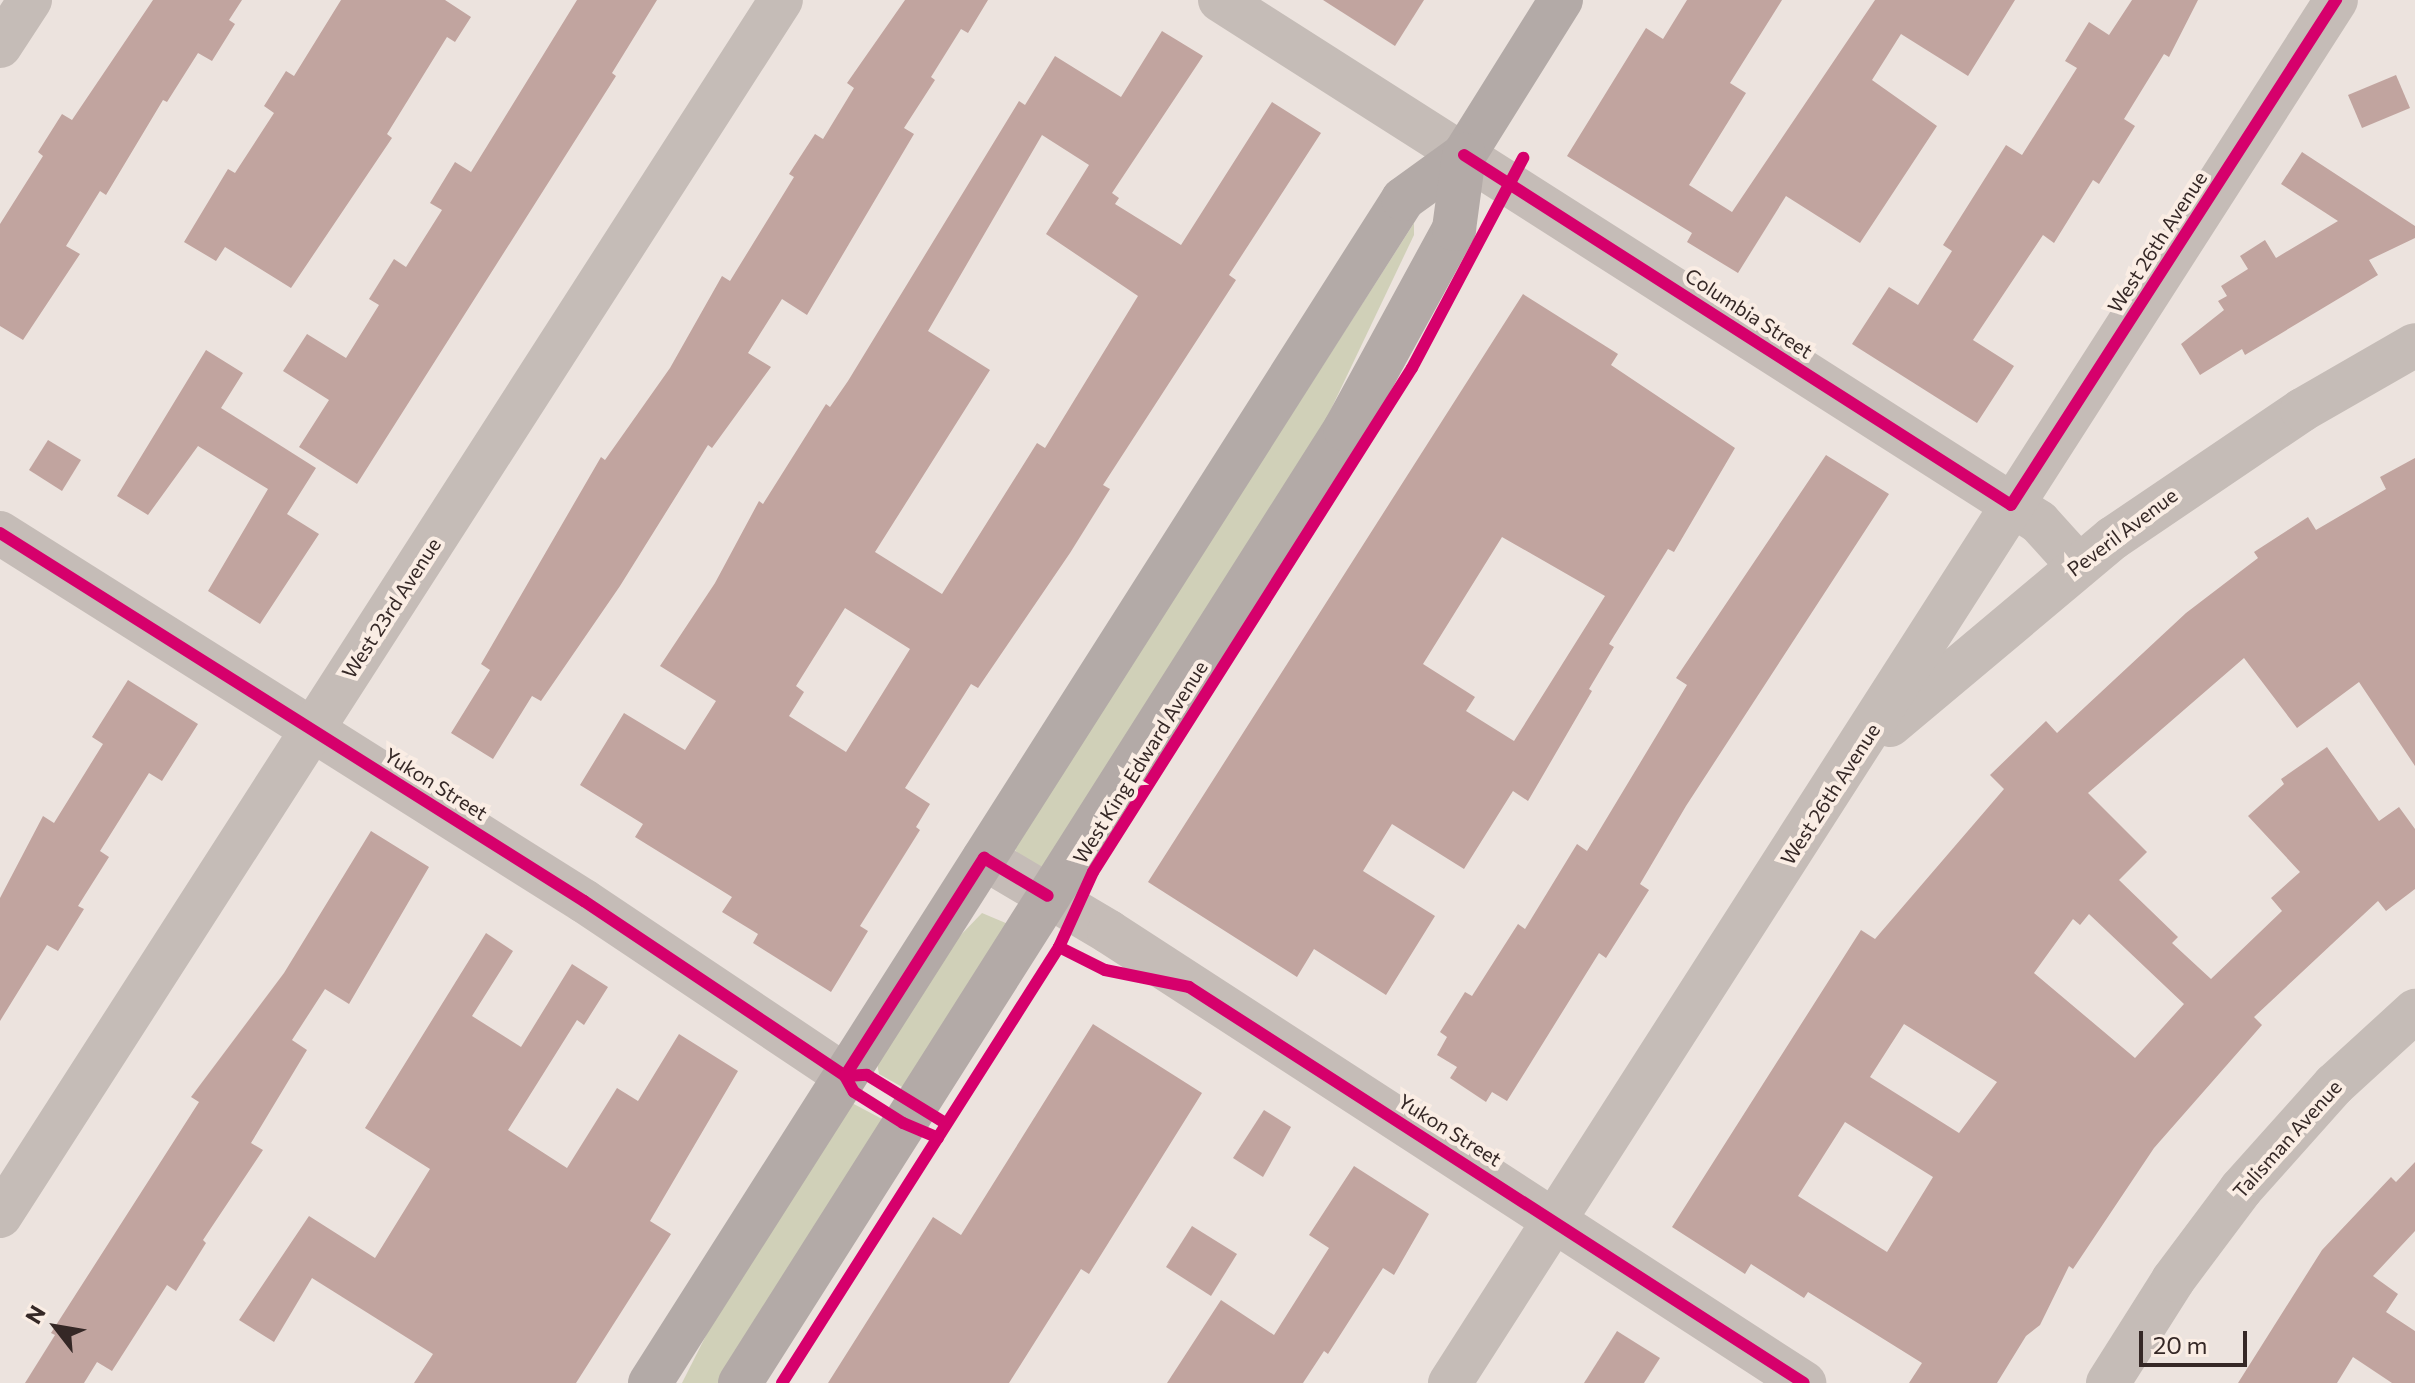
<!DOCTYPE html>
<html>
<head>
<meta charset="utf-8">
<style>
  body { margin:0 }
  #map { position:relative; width:2415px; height:1383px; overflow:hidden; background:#ece3de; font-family:Commissioner,sans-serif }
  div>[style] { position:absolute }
  .green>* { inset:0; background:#d0d0b8 }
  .building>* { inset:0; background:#c1a49f }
  .minor>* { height:44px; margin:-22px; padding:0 22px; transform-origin:22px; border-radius:22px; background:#c5bcb7 }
  .major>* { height:44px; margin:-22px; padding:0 22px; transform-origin:22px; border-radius:22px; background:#b3aaa7 }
  .cycleway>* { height:12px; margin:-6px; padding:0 6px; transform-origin:6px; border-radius:6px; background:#d6006c }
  span { translate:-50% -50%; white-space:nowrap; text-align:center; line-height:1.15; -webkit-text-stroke:8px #faede4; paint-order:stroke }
  .street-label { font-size:20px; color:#352826 }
  .north { position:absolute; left:16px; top:1287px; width:80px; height:80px; -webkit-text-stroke:6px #faede4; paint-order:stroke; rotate:301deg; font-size:22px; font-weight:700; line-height:32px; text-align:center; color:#352826 }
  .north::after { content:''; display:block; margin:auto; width:28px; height:36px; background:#352826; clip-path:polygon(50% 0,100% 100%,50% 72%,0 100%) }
  .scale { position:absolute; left:2139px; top:1331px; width:108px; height:36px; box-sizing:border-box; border:4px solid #352826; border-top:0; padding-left:10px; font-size:24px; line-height:28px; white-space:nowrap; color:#352826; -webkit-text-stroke:6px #faede4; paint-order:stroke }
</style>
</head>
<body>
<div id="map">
  <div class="green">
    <i style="clip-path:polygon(1414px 223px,1414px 235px,1322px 428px,1044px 868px,1019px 855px,1015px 850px,1021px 837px)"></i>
    <i style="clip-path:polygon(982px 913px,1008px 924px,904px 1088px,879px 1074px,877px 1063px,955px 941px)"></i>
    <i style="clip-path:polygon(850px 1102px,884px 1120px,725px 1383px,682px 1383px,728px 1292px)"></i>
  </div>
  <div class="building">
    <i style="clip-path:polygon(153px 0,242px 0,229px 20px,235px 24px,212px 61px,198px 53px,167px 102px,163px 100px,106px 195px,100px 191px,66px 246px,80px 254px,23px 340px,0 326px,0 224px,43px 156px,38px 152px,62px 114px,72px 120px)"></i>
    <i style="clip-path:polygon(341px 0,445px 0,471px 17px,455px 42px,447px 37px,387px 134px,392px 138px,291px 288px,225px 247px,216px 261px,184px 242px,228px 169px,235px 173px,274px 113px,264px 106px,286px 71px,294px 76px)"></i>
    <i style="clip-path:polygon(577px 0,657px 0,612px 73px,616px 76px,357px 484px,299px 447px,329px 400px,283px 371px,307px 334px,346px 358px,379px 305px,369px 299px,394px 259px,406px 267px,442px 210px,430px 203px,455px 162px,471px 172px)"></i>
    <i style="clip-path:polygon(905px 0,988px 0,968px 33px,961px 29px,931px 77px,935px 80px,904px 128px,914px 134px,807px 315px,782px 299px,748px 353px,771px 367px,712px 448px,708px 445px,620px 586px,541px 701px,532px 696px,493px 759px,451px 733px,490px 670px,481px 664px,601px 457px,605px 460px,670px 368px,722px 276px,730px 281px,794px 177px,789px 174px,815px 134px,823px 139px,854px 88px,847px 83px)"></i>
    <i style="clip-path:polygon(1323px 0,1424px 0,1395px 46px)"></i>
    <i style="clip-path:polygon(1687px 0,1782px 0,1730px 83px,1746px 93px,1689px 185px,1732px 212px,1875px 0,2015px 0,1968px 76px,1901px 34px,1872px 80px,1937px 126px,1860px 243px,1786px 196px,1738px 273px,1687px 242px,1692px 233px,1567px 156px,1646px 28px,1663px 39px)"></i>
    <i style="clip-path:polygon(2132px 0,2198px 0,2169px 57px,2164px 54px,2124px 119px,2135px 126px,2099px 184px,2093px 180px,2054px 243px,2043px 235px,1973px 340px,2014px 366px,1977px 423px,1852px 344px,1889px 287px,1918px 305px,1952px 251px,1943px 245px,2006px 145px,2022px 155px,2077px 68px,2065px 61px,2089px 22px,2109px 35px)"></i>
    <i style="clip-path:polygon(evenodd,1162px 31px,1203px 56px,1112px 193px,1119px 198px,1115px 204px,1181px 245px,1272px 102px,1321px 133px,1229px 275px,1236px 280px,1103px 485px,1110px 489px,1070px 553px,978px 688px,971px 684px,905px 788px,930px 804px,916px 827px,920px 830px,860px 926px,868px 931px,831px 992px,753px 943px,758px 934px,722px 912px,732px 897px,635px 837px,643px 824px,580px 785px,624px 713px,685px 750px,716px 701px,660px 666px,715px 583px,759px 501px,763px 504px,826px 404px,830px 407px,848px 381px,1019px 101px,1025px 105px,1055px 56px,1121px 97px,1162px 31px,1042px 135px,1089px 165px,1046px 234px,1138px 296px,1045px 448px,1037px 443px,942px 594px,875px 552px,990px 370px,928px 331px,1042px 135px,1162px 31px,845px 608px,910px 649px,846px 752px,789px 716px,804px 692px,796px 686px,845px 608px)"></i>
    <i style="clip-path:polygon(2396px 75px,2410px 108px,2362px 128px,2348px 95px)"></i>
    <i style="clip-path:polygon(2302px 152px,2415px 226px,2415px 238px,2369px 260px,2378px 275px,2245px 355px,2242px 349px,2200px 375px,2181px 344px,2224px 310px,2218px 301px,2227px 296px,2221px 286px,2248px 269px,2240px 256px,2265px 240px,2276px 258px,2338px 221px,2281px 184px)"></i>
    <i style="clip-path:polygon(evenodd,1523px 294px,1618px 354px,1611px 365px,1735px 448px,1674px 552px,1668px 549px,1609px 644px,1614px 647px,1589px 689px,1592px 691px,1528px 801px,1513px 791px,1464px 869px,1392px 824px,1363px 871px,1435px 916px,1386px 995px,1314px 949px,1297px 977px,1148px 882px,1523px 294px,1502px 537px,1605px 596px,1514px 741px,1466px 711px,1475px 697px,1423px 664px,1502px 537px)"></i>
    <i style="clip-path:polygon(206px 350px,243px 373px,221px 408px,316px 468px,287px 514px,319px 534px,260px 624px,208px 591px,268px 489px,198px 446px,148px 515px,117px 496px)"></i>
    <i style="clip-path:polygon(48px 440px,81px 460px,62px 491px,29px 470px)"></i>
    <i style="clip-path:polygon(1826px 455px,1889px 494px,1686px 806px,1640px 884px,1649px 890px,1606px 958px,1599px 953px,1507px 1101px,1492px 1092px,1486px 1102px,1450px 1078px,1457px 1067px,1437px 1055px,1447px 1037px,1440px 1032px,1465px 992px,1472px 996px,1518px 924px,1525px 929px,1577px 844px,1587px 851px,1687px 685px,1676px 678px)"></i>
    <i style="clip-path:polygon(evenodd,2415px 458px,2415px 766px,2359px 682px,2297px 728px,2244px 658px,2088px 793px,2147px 852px,2119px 880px,2178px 937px,2172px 943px,2211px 979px,2282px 911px,2271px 898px,2300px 872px,2248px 816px,2284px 784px,2281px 779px,2327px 747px,2379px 821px,2399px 807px,2415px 829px,2415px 889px,2386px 911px,2378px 901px,2254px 1017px,2262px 1025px,2154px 1148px,2073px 1269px,2069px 1266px,2040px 1325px,2026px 1336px,1997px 1383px,1909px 1383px,1922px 1363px,1808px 1292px,1804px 1298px,1751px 1264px,1745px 1274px,1672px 1227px,1861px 930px,1875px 939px,2004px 789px,1990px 775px,2046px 721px,2057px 733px,2186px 613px,2258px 558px,2254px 552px,2308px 517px,2316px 530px,2386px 489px,2380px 477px,2415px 458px,2089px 914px,2184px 1004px,2135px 1058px,2034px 973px,2073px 919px,2080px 925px,2089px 914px,2415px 458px,1904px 1024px,1997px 1082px,1959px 1133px,1870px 1077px,1904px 1024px,2415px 458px,1845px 1122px,1933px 1177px,1887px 1252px,1798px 1196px,1845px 1122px)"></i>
    <i style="clip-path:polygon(128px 680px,198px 724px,162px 781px,149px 773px,100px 851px,109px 857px,78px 906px,84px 909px,58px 951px,47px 945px,0 1021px,0 898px,43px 816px,54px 823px,103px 744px,92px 737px)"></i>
    <i style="clip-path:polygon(371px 831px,429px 867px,349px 1004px,325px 989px,292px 1040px,307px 1050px,251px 1143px,263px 1150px,203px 1240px,206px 1243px,176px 1291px,167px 1285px,112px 1371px,97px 1362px,84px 1383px,25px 1383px,55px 1335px,51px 1333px,199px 1102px,191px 1097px,284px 973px)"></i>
    <i style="clip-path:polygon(486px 933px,513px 951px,472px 1016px,521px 1047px,572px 964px,608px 987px,584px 1025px,577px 1020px,508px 1130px,567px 1168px,617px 1088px,638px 1101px,679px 1034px,738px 1071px,650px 1221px,671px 1234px,576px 1383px,414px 1383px,433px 1354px,312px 1278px,274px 1342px,239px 1320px,309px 1216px,375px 1258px,430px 1169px,365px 1128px)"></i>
    <i style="clip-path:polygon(1093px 1024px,1202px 1093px,1089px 1274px,1081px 1269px,1009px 1383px,828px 1383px,933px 1217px,961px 1235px)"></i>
    <i style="clip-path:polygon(1264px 1110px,1291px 1127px,1263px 1177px,1233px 1158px)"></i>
    <i style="clip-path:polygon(2415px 1162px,2415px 1231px,2373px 1276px,2398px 1294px,2386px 1312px,2415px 1331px,2415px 1383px,2392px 1383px,2353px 1357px,2337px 1383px,2238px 1383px,2322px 1250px,2391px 1177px,2396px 1182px)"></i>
    <i style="clip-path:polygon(1354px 1166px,1429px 1214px,1394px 1275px,1383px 1268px,1328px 1354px,1324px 1351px,1303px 1383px,1167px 1383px,1221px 1300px,1274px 1335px,1329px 1248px,1309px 1235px)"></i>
    <i style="clip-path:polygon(1192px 1226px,1237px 1254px,1211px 1296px,1166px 1267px)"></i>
    <i style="clip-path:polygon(1617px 1331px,1660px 1358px,1644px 1383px,1584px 1383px)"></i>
  </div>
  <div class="minor">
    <i style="left:1220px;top:0;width:971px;rotate:32.51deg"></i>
    <i style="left:2039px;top:522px;width:57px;rotate:47.9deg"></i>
    <i style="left:0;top:46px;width:55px;rotate:-56.9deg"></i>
    <i style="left:0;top:533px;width:690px;rotate:32.22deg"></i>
    <i style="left:584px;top:901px;width:314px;rotate:33.8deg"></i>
    <i style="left:1890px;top:725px;width:291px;rotate:-40deg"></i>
    <i style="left:2113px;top:538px;width:228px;rotate:-34.1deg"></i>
    <i style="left:2302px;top:410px;width:130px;rotate:-29.9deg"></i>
    <i style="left:984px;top:858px;width:145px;rotate:30.6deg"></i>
    <i style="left:1109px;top:932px;width:829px;rotate:32.98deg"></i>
    <i style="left:0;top:1216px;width:1445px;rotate:-57.29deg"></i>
    <i style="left:1450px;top:1383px;width:1642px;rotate:-57.35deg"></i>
    <i style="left:2108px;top:1383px;width:122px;rotate:-57.7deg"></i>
    <i style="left:2173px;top:1280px;width:114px;rotate:-53.2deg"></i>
    <i style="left:2241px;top:1189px;width:140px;rotate:-48.2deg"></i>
    <i style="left:2334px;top:1085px;width:110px;rotate:-42.4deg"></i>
  </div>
  <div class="major">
    <i style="left:650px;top:1383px;width:1403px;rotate:-57.54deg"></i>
    <i style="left:1403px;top:199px;width:75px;rotate:-35.8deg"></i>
    <i style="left:1464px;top:155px;width:183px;rotate:-58deg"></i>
    <i style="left:740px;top:1383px;width:1130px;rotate:-57.62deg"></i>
    <i style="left:1345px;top:429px;width:228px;rotate:-61.4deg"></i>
    <i style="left:1454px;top:229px;width:75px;rotate:-82.3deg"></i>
  </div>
  <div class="cycleway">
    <i style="left:1464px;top:155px;width:649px;rotate:32.61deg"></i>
    <i style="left:2011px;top:505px;width:601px;rotate:-57.24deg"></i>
    <i style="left:0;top:533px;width:690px;rotate:32.22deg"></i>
    <i style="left:584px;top:901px;width:314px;rotate:33.8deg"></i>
    <i style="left:845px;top:1076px;width:18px;rotate:61deg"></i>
    <i style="left:854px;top:1092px;width:58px;rotate:32.3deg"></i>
    <i style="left:903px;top:1123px;width:38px;rotate:23deg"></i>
    <i style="left:1059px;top:947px;width:51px;rotate:26.6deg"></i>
    <i style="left:1105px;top:970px;width:86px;rotate:11.4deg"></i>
    <i style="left:1189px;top:987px;width:731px;rotate:32.78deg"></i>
    <i style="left:845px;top:1076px;width:259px;rotate:-57.5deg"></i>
    <i style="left:984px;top:858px;width:74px;rotate:30.7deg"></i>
    <i style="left:845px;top:1076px;width:22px;rotate:-3deg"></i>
    <i style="left:867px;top:1075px;width:92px;rotate:31.6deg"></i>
    <i style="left:782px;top:1383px;width:517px;rotate:-57.57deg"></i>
    <i style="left:1059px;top:947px;width:82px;rotate:-65.6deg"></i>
    <i style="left:1093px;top:872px;width:596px;rotate:-57.67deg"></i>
    <i style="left:1412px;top:368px;width:238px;rotate:-62.1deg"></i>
  </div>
  <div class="street-label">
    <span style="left:2157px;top:242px;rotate:-57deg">West 26th Avenue</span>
    <span style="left:1749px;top:313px;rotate:33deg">Columbia Street</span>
    <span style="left:2122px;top:532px;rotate:-37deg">Peveril Avenue</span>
    <span style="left:391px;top:608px;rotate:-57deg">West 23rd Avenue</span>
    <span style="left:1140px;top:762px;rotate:-58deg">West King Edward Avenue</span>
    <span style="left:436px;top:784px;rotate:32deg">Yukon Street</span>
    <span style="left:1830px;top:794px;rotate:-57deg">West 26th Avenue</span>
    <span style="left:1450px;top:1130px;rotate:32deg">Yukon Street</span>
    <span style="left:2287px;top:1139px;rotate:-48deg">Talisman Avenue</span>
  </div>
  <div class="north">N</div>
  <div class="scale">20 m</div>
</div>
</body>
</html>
